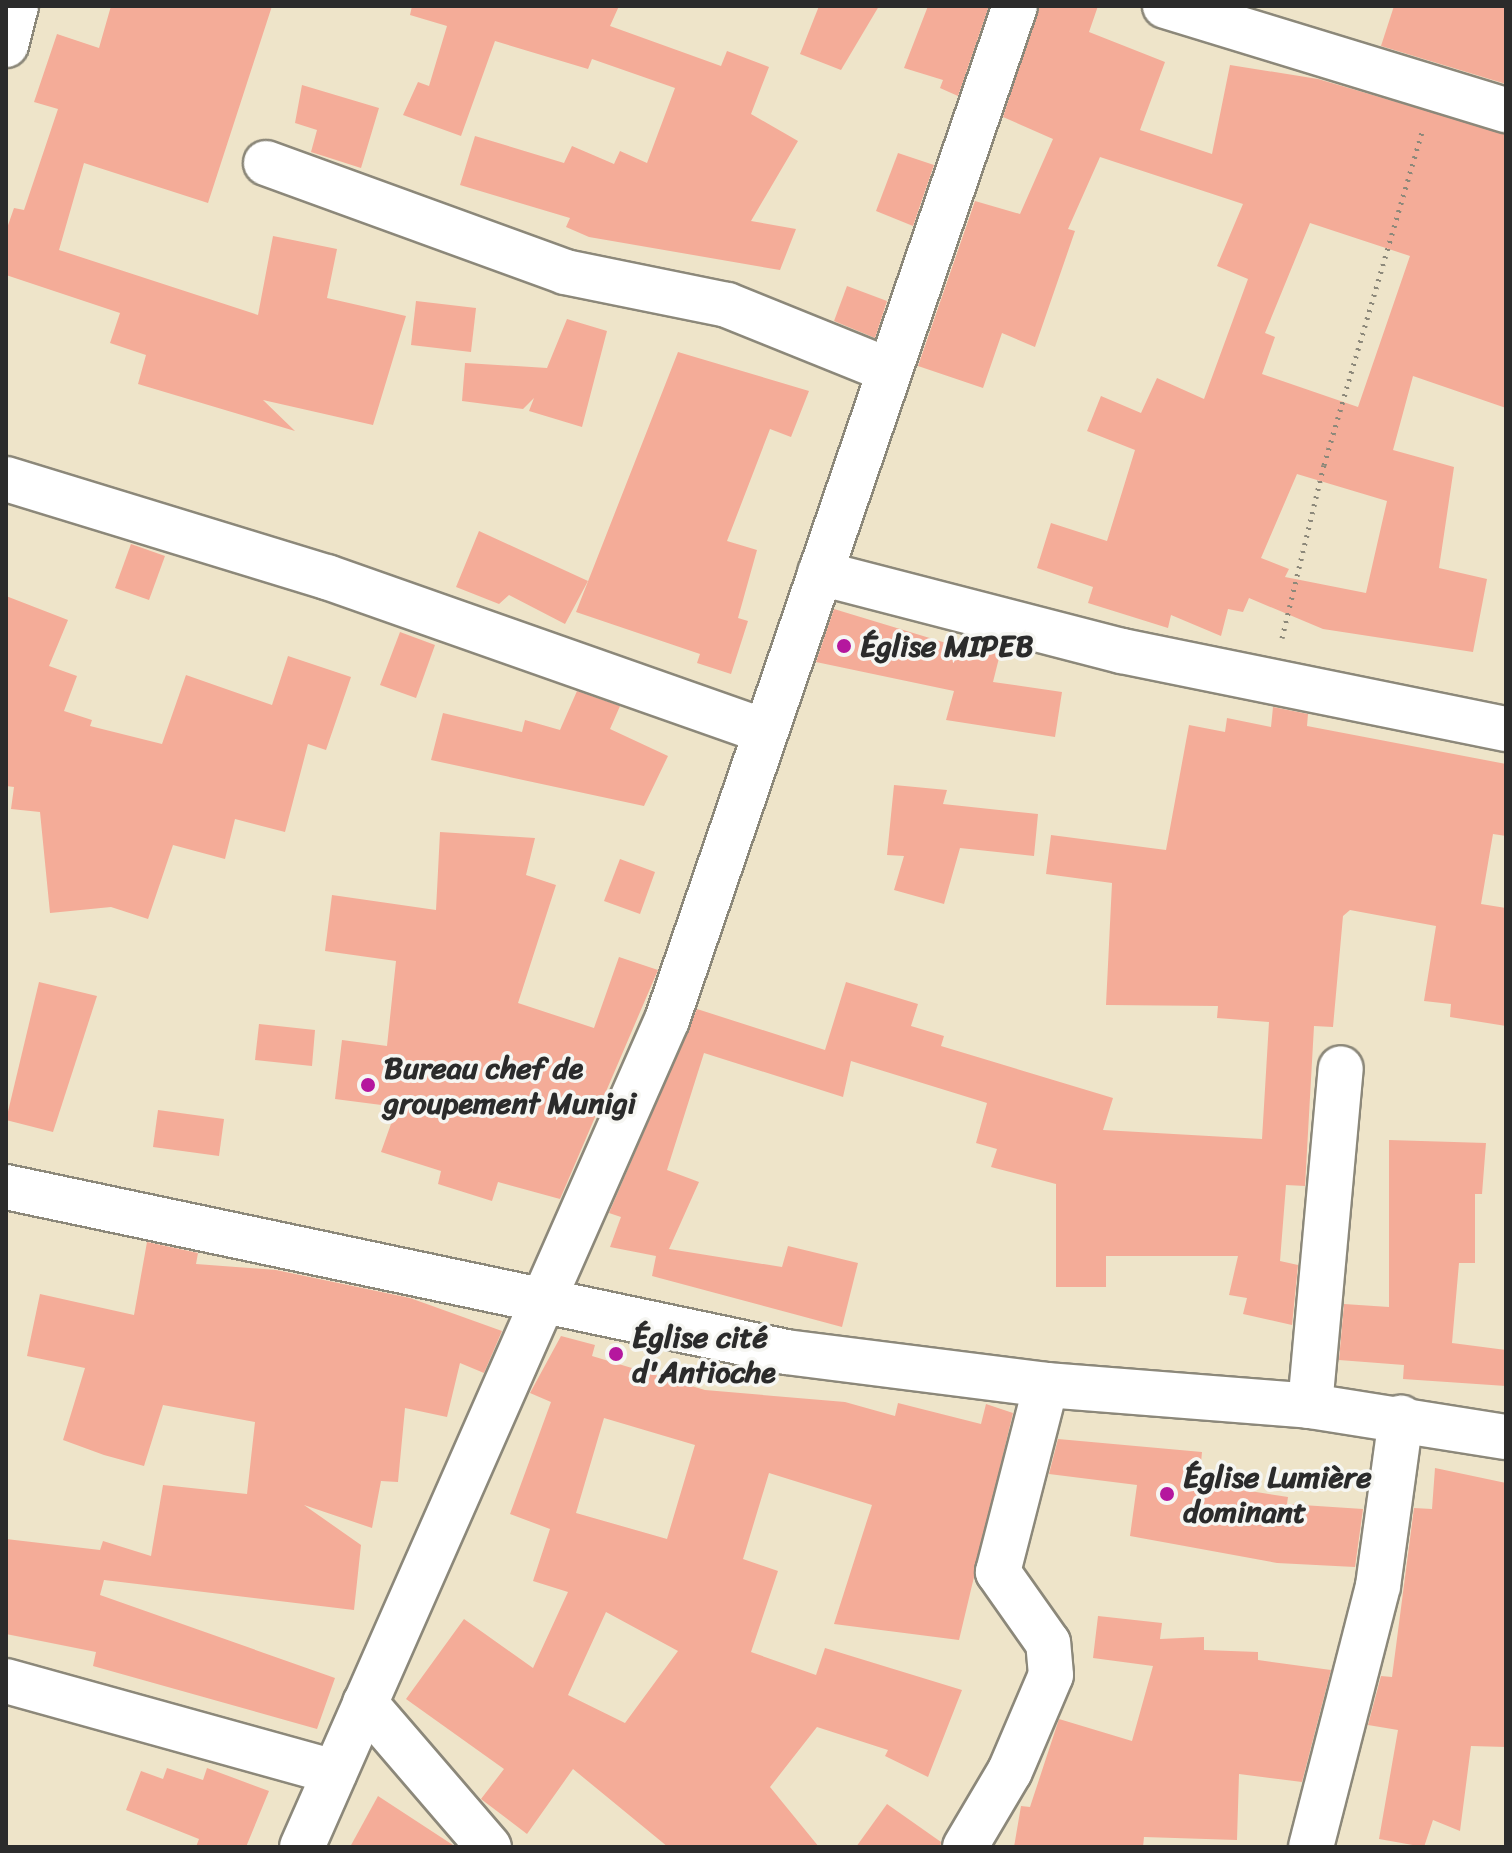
<!DOCTYPE html>
<html>
<head>
<meta charset="utf-8">
<style>
  body { margin:0 }
  #map { position:relative; width:1512px; height:1853px; overflow:hidden; background:#eee4c9; font-family:Sriracha,sans-serif }
  div>[style] { position:absolute }
  .building>* { inset:0; background:#f4ac98 }
  .path>* { height:5px; margin-top:-2.5px; transform-origin:0; background:repeating-linear-gradient(90deg,#8c887a 0 2px,transparent 0 8px) }
  .roads { filter:drop-shadow(2px 0 #8c887a) drop-shadow(-2px 0 #8c887a) drop-shadow(0 2px #8c887a) drop-shadow(0 -2px #8c887a) }
  .minor>* { height:44px; margin:-22px; padding:0 22px; transform-origin:22px; border-radius:22px; background:#fff }
  .dots>* { width:22px; height:22px; translate:-50% -50%; box-sizing:border-box; border:4px solid #f6f6f2; border-radius:50% }
  span { translate:-50% -50%; white-space:nowrap; text-align:center; line-height:1.15; -webkit-text-stroke:7px #f6f6f2; paint-order:stroke }
  .poi-label { font-size:30px; color:#2b2b2b; font-weight:700 }
  .left { translate:0 -50%; text-align:left }
  .frame { position:absolute; inset:0; border:8px solid #2b2b2b; pointer-events:none }
</style>
</head>
<body>
<div id="map">
  <div class="building">
    <i style="clip-path:polygon(111px 6px,272px 6px,208px 203px,84px 163px,59px 250px,258px 315px,273px 236px,337px 249px,327px 298px,406px 316px,373px 425px,263px 400px,295px 431px,138px 384px,146px 355px,110px 343px,120px 313px,6px 275px,6px 231px,14px 208px,24px 210px,58px 109px,34px 102px,57px 34px,99px 48px)"></i>
    <i style="clip-path:polygon(412px 6px,619px 6px,610px 26px,721px 66px,727px 51px,769px 67px,751px 114px,798px 141px,751px 221px,796px 229px,780px 270px,589px 237px,566px 227px,570px 218px,460px 185px,475px 136px,564px 163px,572px 146px,614px 164px,620px 151px,647px 163px,675px 88px,592px 59px,588px 69px,495px 41px,461px 136px,403px 115px,418px 82px,429px 86px,447px 26px,410px 15px)"></i>
    <i style="clip-path:polygon(819px 6px,879px 6px,841px 70px,800px 54px)"></i>
    <i style="clip-path:polygon(928px 6px,989px 6px,958px 96px,940px 88px,943px 80px,904px 68px)"></i>
    <i style="clip-path:polygon(evenodd,1039px 6px,1098px 6px,1089px 32px,1165px 62px,1140px 130px,1212px 154px,1230px 65px,1318px 79px,1506px 134px,1506px 408px,1413px 376px,1393px 450px,1454px 467px,1439px 568px,1487px 579px,1473px 652px,1323px 629px,1249px 598px,1243px 612px,1228px 609px,1221px 636px,1171px 615px,1168px 628px,1088px 603px,1093px 587px,1037px 568px,1051px 523px,1107px 541px,1135px 450px,1087px 431px,1101px 396px,1141px 413px,1157px 378px,1204px 399px,1248px 279px,1217px 266px,1243px 204px,1100px 157px,1068px 229px,1075px 231px,1035px 347px,1002px 333px,983px 388px,918px 366px,975px 201px,1020px 214px,1053px 139px,1003px 117px,1039px 6px,1310px 223px,1410px 256px,1358px 407px,1262px 374px,1275px 337px,1265px 333px,1310px 223px,1039px 6px,1297px 474px,1387px 501px,1366px 593px,1285px 577px,1289px 569px,1261px 558px,1297px 474px)"></i>
    <i style="clip-path:polygon(1394px 6px,1506px 6px,1506px 84px,1381px 46px)"></i>
    <i style="clip-path:polygon(302px 85px,379px 108px,361px 168px,311px 152px,317px 130px,295px 123px)"></i>
    <i style="clip-path:polygon(898px 153px,934px 165px,913px 226px,876px 211px)"></i>
    <i style="clip-path:polygon(847px 286px,887px 301px,875px 338px,834px 321px)"></i>
    <i style="clip-path:polygon(416px 301px,476px 308px,471px 352px,411px 345px)"></i>
    <i style="clip-path:polygon(567px 319px,607px 331px,582px 427px,529px 411px,534px 398px,523px 409px,462px 401px,465px 363px,547px 368px)"></i>
    <i style="clip-path:polygon(678px 352px,809px 391px,791px 437px,770px 429px,727px 541px,757px 550px,738px 618px,748px 621px,731px 674px,697px 663px,700px 654px,576px 612px)"></i>
    <i style="clip-path:polygon(479px 531px,588px 581px,565px 624px,509px 595px,499px 604px,456px 587px)"></i>
    <i style="clip-path:polygon(131px 544px,165px 556px,149px 600px,115px 588px)"></i>
    <i style="clip-path:polygon(6px 596px,68px 620px,49px 666px,77px 676px,64px 711px,92px 720px,90px 726px,162px 744px,186px 675px,272px 705px,288px 656px,351px 677px,326px 750px,308px 744px,285px 832px,235px 819px,225px 859px,173px 845px,148px 919px,111px 907px,50px 913px,40px 812px,11px 809px,14px 787px,6px 786px)"></i>
    <i style="clip-path:polygon(834px 609px,966px 649px,969px 637px,1002px 646px,993px 682px,1062px 692px,1055px 737px,946px 720px,954px 691px,816px 662px)"></i>
    <i style="clip-path:polygon(400px 632px,435px 645px,416px 698px,380px 685px)"></i>
    <i style="clip-path:polygon(577px 691px,620px 706px,610px 729px,668px 756px,644px 806px,431px 760px,443px 713px,522px 732px,525px 720px,560px 730px)"></i>
    <i style="clip-path:polygon(1273px 707px,1308px 714px,1307px 726px,1506px 764px,1506px 836px,1493px 834px,1481px 904px,1506px 908px,1506px 1026px,1450px 1017px,1451px 1004px,1424px 1001px,1436px 926px,1350px 910px,1343px 916px,1333px 1027px,1314px 1026px,1305px 1186px,1286px 1185px,1280px 1261px,1298px 1265px,1292px 1325px,1243px 1314px,1247px 1298px,1229px 1295px,1238px 1256px,1106px 1256px,1106px 1287px,1056px 1287px,1056px 1184px,991px 1167px,997px 1149px,976px 1143px,987px 1103px,851px 1061px,843px 1097px,704px 1053px,667px 1170px,699px 1182px,669px 1249px,782px 1267px,788px 1246px,858px 1263px,842px 1327px,652px 1276px,656px 1256px,610px 1247px,621px 1217px,609px 1213px,697px 1009px,825px 1050px,846px 982px,918px 1004px,911px 1026px,944px 1036px,941px 1046px,1113px 1098px,1103px 1130px,1262px 1139px,1269px 1022px,1217px 1018px,1218px 1006px,1106px 1005px,1112px 883px,1046px 874px,1051px 835px,1166px 850px,1189px 725px,1225px 732px,1227px 718px,1271px 727px)"></i>
    <i style="clip-path:polygon(894px 785px,947px 790px,943px 804px,1038px 814px,1034px 856px,960px 848px,944px 904px,894px 890px,904px 856px,887px 855px)"></i>
    <i style="clip-path:polygon(440px 832px,535px 838px,526px 875px,556px 885px,518px 1003px,594px 1028px,619px 957px,658px 970px,560px 1199px,498px 1182px,492px 1201px,438px 1184px,441px 1171px,381px 1152px,397px 1107px,335px 1099px,342px 1040px,387px 1046px,396px 961px,325px 951px,332px 895px,436px 910px)"></i>
    <i style="clip-path:polygon(620px 859px,655px 872px,640px 914px,604px 901px)"></i>
    <i style="clip-path:polygon(39px 982px,97px 996px,53px 1132px,6px 1120px)"></i>
    <i style="clip-path:polygon(259px 1024px,315px 1030px,312px 1066px,255px 1060px)"></i>
    <i style="clip-path:polygon(158px 1110px,224px 1119px,219px 1156px,153px 1147px)"></i>
    <i style="clip-path:polygon(1389px 1140px,1486px 1143px,1482px 1194px,1475px 1194px,1475px 1263px,1459px 1263px,1452px 1343px,1506px 1350px,1506px 1386px,1403px 1379px,1404px 1365px,1339px 1360px,1344px 1304px,1389px 1307px)"></i>
    <i style="clip-path:polygon(147px 1242px,198px 1253px,196px 1264px,276px 1270px,410px 1298px,502px 1331px,484px 1373px,460px 1363px,447px 1417px,405px 1408px,398px 1482px,381px 1481px,372px 1528px,304px 1505px,361px 1545px,354px 1610px,104px 1580px,100px 1595px,335px 1678px,317px 1729px,93px 1666px,96px 1652px,6px 1634px,6px 1539px,100px 1550px,103px 1541px,151px 1556px,163px 1485px,247px 1494px,255px 1422px,163px 1405px,144px 1466px,104px 1455px,63px 1440px,85px 1368px,27px 1356px,40px 1294px,134px 1315px)"></i>
    <i style="clip-path:polygon(evenodd,561px 1336px,595px 1345px,592px 1356px,705px 1390px,845px 1402px,895px 1416px,898px 1403px,981px 1424px,986px 1404px,1013px 1413px,959px 1640px,834px 1624px,872px 1505px,769px 1473px,743px 1559px,778px 1571px,751px 1652px,816px 1675px,825px 1648px,962px 1690px,928px 1777px,885px 1756px,888px 1750px,817px 1727px,770px 1787px,819px 1847px,668px 1847px,573px 1769px,527px 1834px,481px 1799px,504px 1769px,406px 1699px,464px 1619px,533px 1668px,568px 1592px,533px 1581px,550px 1529px,510px 1514px,551px 1402px,530px 1393px,561px 1336px,604px 1418px,695px 1445px,667px 1539px,576px 1513px,604px 1418px,561px 1336px,606px 1612px,678px 1651px,625px 1723px,568px 1695px,606px 1612px)"></i>
    <i style="clip-path:polygon(1058px 1439px,1202px 1452px,1199px 1483px,1288px 1497px,1287px 1504px,1363px 1509px,1355px 1567px,1277px 1563px,1130px 1536px,1137px 1485px,1049px 1474px)"></i>
    <i style="clip-path:polygon(1435px 1468px,1506px 1483px,1506px 1747px,1471px 1746px,1460px 1831px,1433px 1820px,1424px 1847px,1379px 1839px,1398px 1730px,1368px 1725px,1381px 1676px,1392px 1677px,1414px 1508px,1432px 1509px)"></i>
    <i style="clip-path:polygon(1098px 1616px,1162px 1623px,1160px 1639px,1204px 1637px,1204px 1650px,1258px 1652px,1258px 1660px,1331px 1670px,1302px 1782px,1239px 1774px,1237px 1840px,1144px 1837px,1143px 1847px,1014px 1847px,1021px 1806px,1030px 1807px,1059px 1719px,1132px 1741px,1153px 1666px,1093px 1658px)"></i>
    <i style="clip-path:polygon(167px 1768px,203px 1780px,207px 1768px,269px 1791px,246px 1847px,196px 1847px,199px 1839px,126px 1810px,141px 1771px,163px 1779px)"></i>
    <i style="clip-path:polygon(378px 1796px,456px 1847px,350px 1847px)"></i>
    <i style="clip-path:polygon(887px 1804px,941px 1842px,940px 1847px,856px 1847px)"></i>
  </div>
  <div class="path">
    <i style="left:1282px;top:638px;width:178px;rotate:-76.4deg"></i>
    <i style="left:1324px;top:465px;width:348px;rotate:-73.6deg"></i>
  </div>
  <div class="roads">
    <div class="minor">
      <i style="left:1165px;top:6px;width:357px;rotate:17deg"></i>
      <i style="left:6px;top:45px;width:40px;rotate:-75.6deg"></i>
      <i style="left:266px;top:163px;width:318px;rotate:20deg"></i>
      <i style="left:565px;top:272px;width:165px;rotate:11.5deg"></i>
      <i style="left:727px;top:305px;width:174px;rotate:22deg"></i>
      <i style="left:6px;top:479px;width:336px;rotate:17deg"></i>
      <i style="left:327px;top:577px;width:461px;rotate:19.4deg"></i>
      <i style="left:820px;top:573px;width:312px;rotate:14.5deg"></i>
      <i style="left:1122px;top:651px;width:392px;rotate:11.5deg"></i>
      <i style="left:6px;top:1187px;width:797px;rotate:11.94deg"></i>
      <i style="left:786px;top:1352px;width:262px;rotate:7.2deg"></i>
      <i style="left:1046px;top:1385px;width:265px;rotate:4.5deg"></i>
      <i style="left:1310px;top:1406px;width:198px;rotate:9deg"></i>
      <i style="left:1310px;top:1406px;width:339px;rotate:-84.8deg"></i>
      <i style="left:6px;top:1681px;width:341px;rotate:15.5deg"></i>
      <i style="left:365px;top:1703px;width:190px;rotate:49.3deg"></i>
      <i style="left:302px;top:1847px;width:904px;rotate:-66.19deg"></i>
      <i style="left:667px;top:1020px;width:1072px;rotate:-71.06deg"></i>
      <i style="left:965px;top:1847px;width:88px;rotate:-59.4deg"></i>
      <i style="left:1010px;top:1771px;width:104px;rotate:-66.9deg"></i>
      <i style="left:1051px;top:1675px;width:32px;rotate:-95deg"></i>
      <i style="left:1048px;top:1643px;width:87px;rotate:-125.2deg"></i>
      <i style="left:998px;top:1572px;width:193px;rotate:-75.6deg"></i>
      <i style="left:1311px;top:1847px;width:269px;rotate:-75.6deg"></i>
      <i style="left:1378px;top:1586px;width:170px;rotate:-82.2deg"></i>
    </div>
  </div>
  <div class="dots">
    <i style="left:844px;top:646px;background:#b5179e"></i>
    <i style="left:368px;top:1085px;background:#b5179e"></i>
    <i style="left:616px;top:1354px;background:#b5179e"></i>
    <i style="left:1167px;top:1494px;background:#b5179e"></i>
  </div>
  <div class="poi-label">
    <span class="left" style="left:860px;top:646px">Église MIPEB</span>
    <span class="left" style="left:384px;top:1085px">Bureau chef de<br>groupement Munigi</span>
    <span class="left" style="left:632px;top:1354px">Église cité<br>d'Antioche</span>
    <span class="left" style="left:1183px;top:1494px">Église Lumière<br>dominant</span>
  </div>
  <div class="frame"></div>
</div>
</body>
</html>
